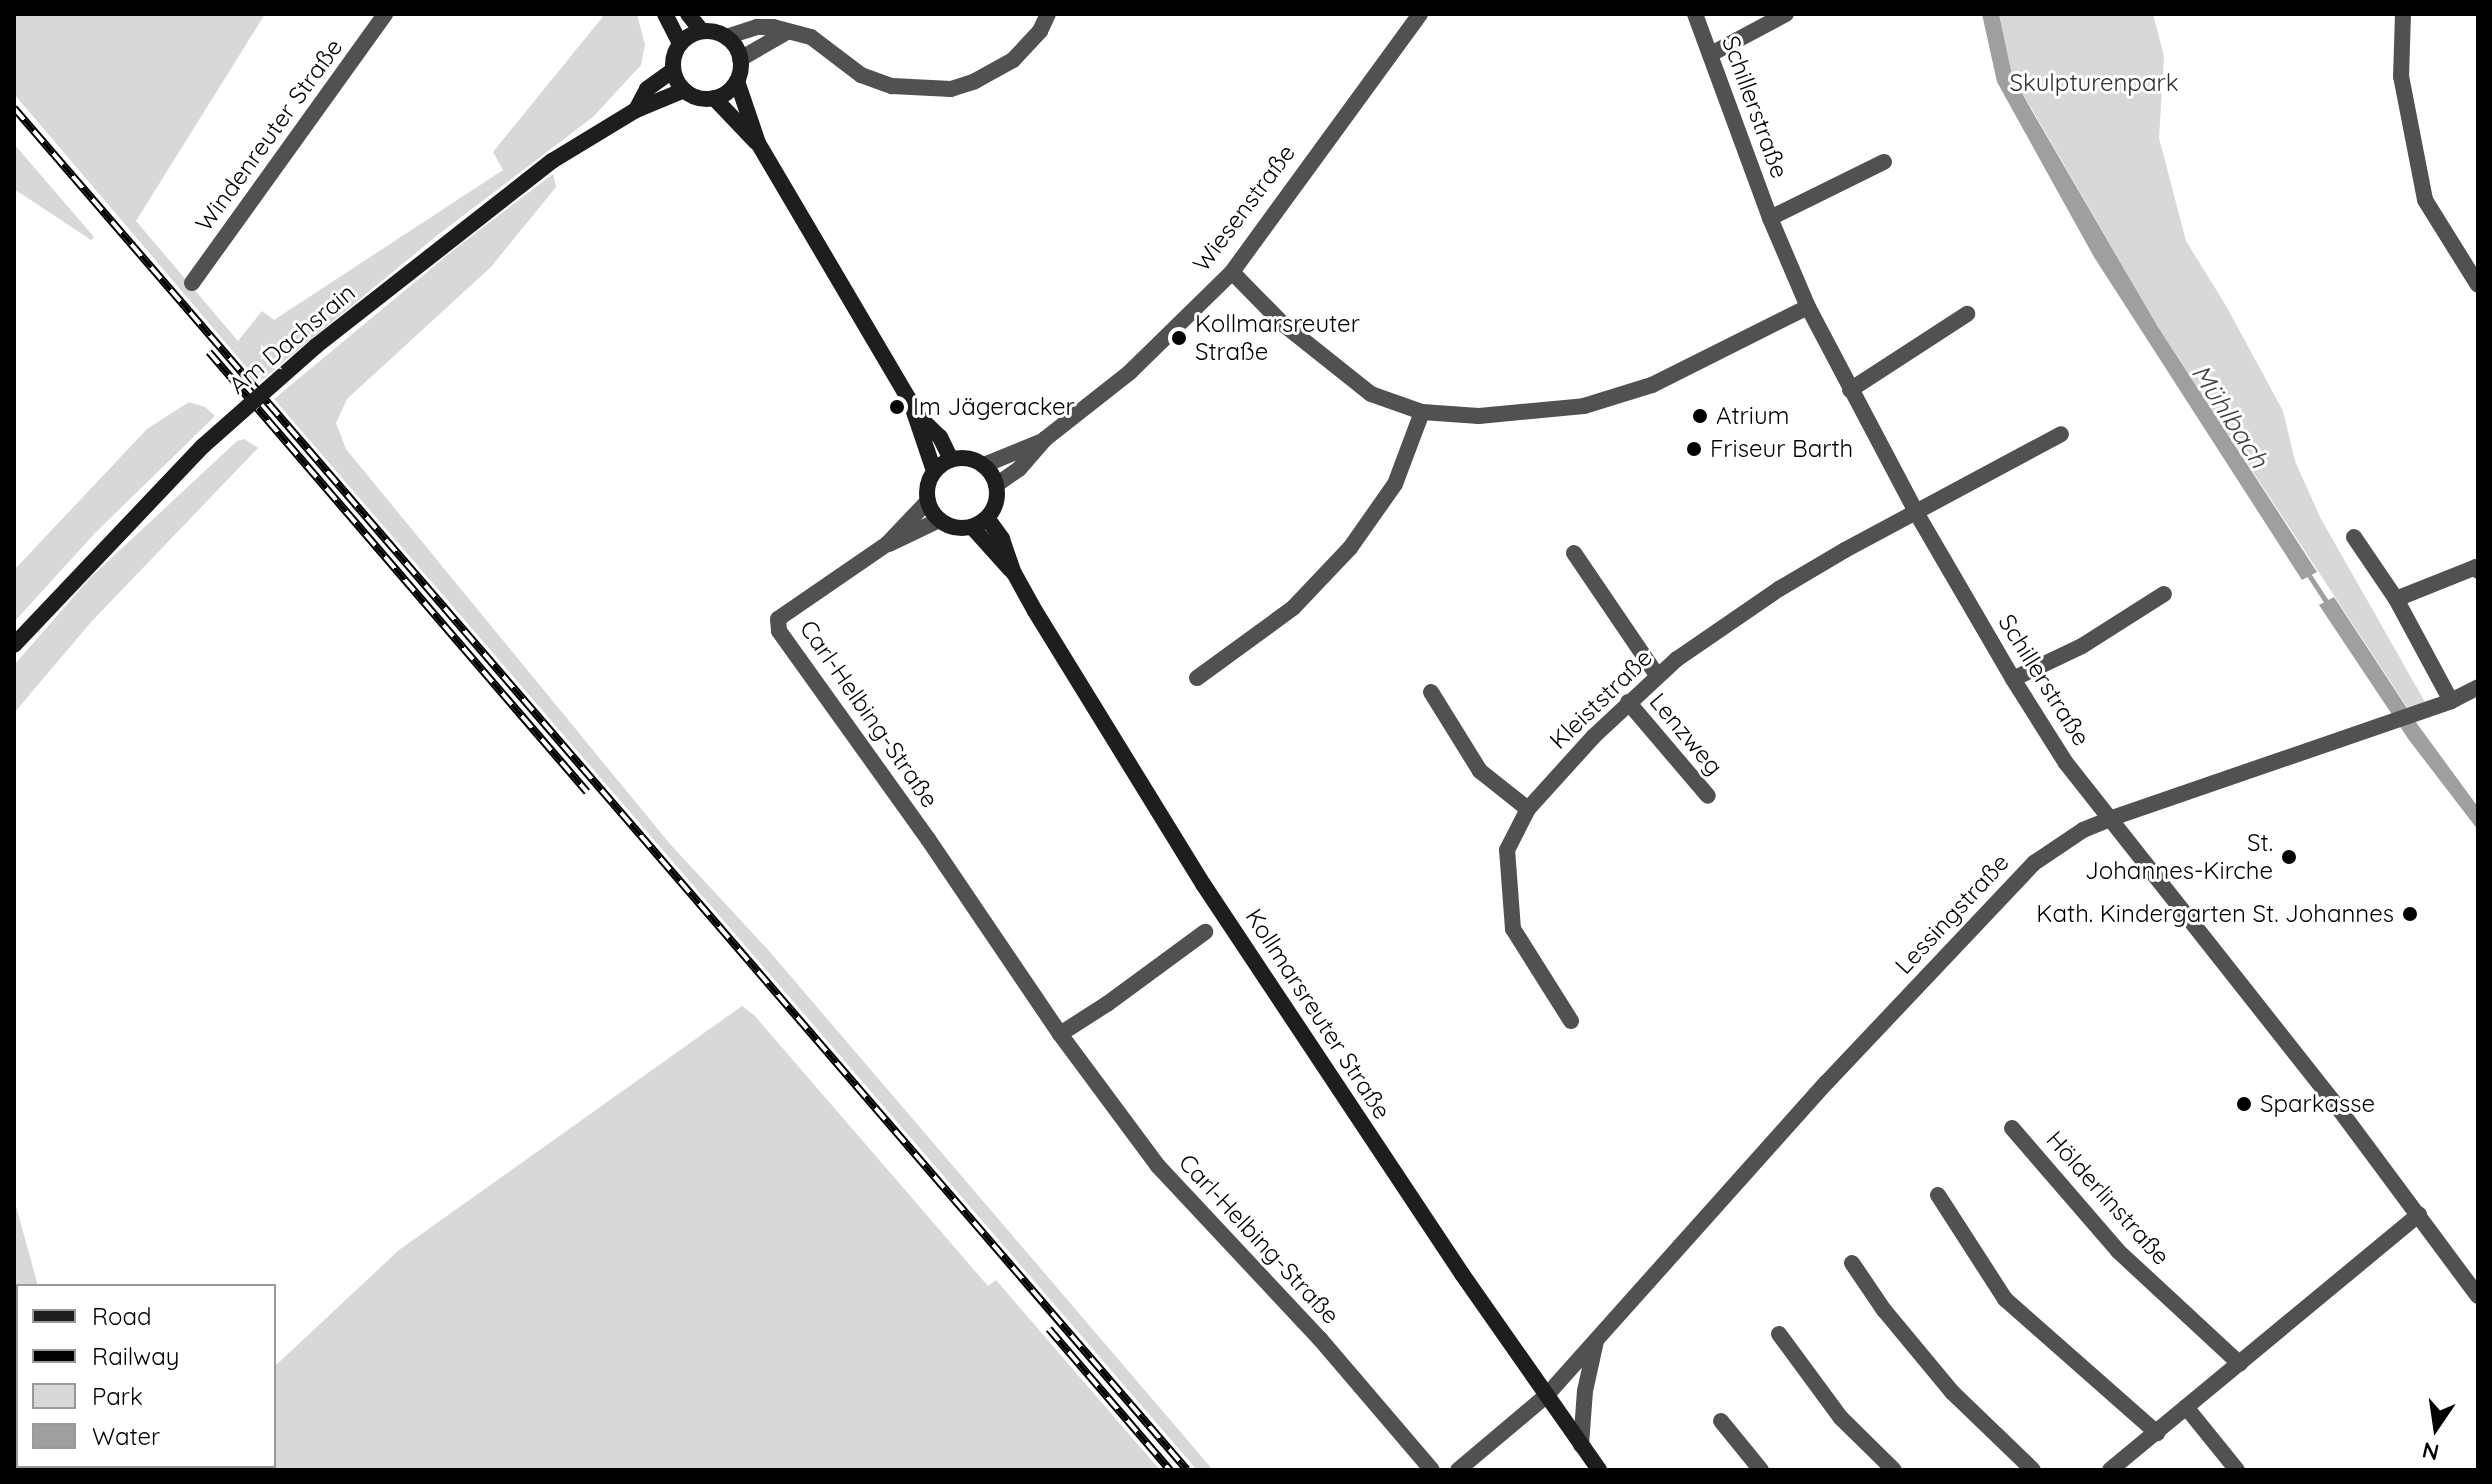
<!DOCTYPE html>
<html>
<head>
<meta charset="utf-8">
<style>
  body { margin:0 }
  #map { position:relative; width:2492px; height:1484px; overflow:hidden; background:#fff; font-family:Quicksand,sans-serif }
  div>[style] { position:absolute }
  .green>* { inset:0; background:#d8d8d8 }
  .water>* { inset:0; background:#9f9f9f }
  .stream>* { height:5px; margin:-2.5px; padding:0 2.5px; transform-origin:2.5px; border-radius:2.5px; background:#9f9f9f }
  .street>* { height:16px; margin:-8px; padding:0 8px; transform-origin:8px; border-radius:8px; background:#515151 }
  .secondary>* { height:16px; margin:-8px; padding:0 8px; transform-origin:8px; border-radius:8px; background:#1e1e1e }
  .secondary>.ring { margin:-8px; padding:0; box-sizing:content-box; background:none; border:16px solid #1e1e1e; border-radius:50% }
  .rail>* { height:8px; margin-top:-4px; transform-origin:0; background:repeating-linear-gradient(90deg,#fff 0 15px,#000 0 30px); box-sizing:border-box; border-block:2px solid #000 }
  .secondary-bridge>* { height:16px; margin:-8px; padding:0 8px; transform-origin:8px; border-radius:8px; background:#1e1e1e }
  .dots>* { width:22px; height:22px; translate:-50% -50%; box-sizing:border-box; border:4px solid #fff; border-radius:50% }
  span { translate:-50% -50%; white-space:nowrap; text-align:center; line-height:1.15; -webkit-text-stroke:6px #fff; paint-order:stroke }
  .park-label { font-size:24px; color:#2f2f2f }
  .street-label { font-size:24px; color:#000 }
  .poi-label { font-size:24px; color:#000 }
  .left { translate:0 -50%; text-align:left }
  .right { translate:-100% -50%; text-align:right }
  .water-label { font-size:26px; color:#404040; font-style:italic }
  .frame { position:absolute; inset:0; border:16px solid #000; pointer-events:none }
  .legend { position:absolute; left:16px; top:1284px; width:260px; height:184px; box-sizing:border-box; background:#fff; border:2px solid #999; margin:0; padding:10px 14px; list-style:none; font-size:24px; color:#000 }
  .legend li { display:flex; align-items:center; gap:16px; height:40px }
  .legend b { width:40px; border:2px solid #999 }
  .north { position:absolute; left:2396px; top:1388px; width:80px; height:80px; -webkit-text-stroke:6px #fff; paint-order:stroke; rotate:193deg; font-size:22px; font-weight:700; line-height:32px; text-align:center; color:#000 }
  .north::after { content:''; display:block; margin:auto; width:28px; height:36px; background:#000; clip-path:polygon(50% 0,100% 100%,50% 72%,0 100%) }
</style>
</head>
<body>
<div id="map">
  <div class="green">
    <i style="clip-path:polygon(14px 14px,265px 14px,136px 221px,238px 341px,262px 311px,274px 320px,503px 170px,493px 152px,605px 14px,637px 14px,645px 45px,641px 65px,593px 117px,439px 234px,259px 382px,14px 94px)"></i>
    <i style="clip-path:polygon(1999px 14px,2153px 14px,2164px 56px,2159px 138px,2186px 241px,2225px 304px,2283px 411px,2295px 461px,2321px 519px,2425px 702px,2409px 710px,2158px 327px,2012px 75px)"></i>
    <i style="clip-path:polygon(14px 144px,94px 237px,91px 240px,14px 189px)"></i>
    <i style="clip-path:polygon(553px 174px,556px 187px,491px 267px,347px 399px,336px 423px,346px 449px,670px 844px,770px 952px,1213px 1470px,1197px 1470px,274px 399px,456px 248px)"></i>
    <i style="clip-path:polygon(189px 402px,205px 407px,215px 416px,96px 532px,14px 622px,14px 570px,147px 429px)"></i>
    <i style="clip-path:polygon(244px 439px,258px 448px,92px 621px,14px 713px,14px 665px,91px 577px,237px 441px)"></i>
    <i style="clip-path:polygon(742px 1006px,754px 1015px,988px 1286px,996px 1280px,1160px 1470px,178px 1470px,179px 1466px,274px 1466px,274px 1367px,399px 1250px)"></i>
    <i style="clip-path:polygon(14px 1199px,38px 1286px,18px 1286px,18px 1292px,14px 1278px)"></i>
  </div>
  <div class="water">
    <i style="clip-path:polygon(1982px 14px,1999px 14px,2012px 75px,2032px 111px,2158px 327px,2317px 572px,2302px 580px,2094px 257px,1997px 82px)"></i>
    <i style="clip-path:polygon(2334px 597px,2418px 725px,2478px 807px,2478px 830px,2409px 740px,2319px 605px)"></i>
  </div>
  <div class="stream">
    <i style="left:2307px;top:572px;width:38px;rotate:57deg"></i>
  </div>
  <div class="street">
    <i style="left:1695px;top:14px;width:217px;rotate:69.8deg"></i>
    <i style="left:1770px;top:218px;width:97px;rotate:66.9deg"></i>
    <i style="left:1808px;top:307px;width:234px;rotate:62.2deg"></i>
    <i style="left:1917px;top:514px;width:191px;rotate:59.8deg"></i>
    <i style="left:2013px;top:679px;width:99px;rotate:57.8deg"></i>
    <i style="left:2066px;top:763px;width:436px;rotate:51.7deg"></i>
    <i style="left:2336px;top:1105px;width:238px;rotate:53.4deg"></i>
    <i style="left:2403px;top:14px;width:62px;rotate:91.8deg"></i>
    <i style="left:2401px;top:76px;width:126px;rotate:79deg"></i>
    <i style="left:2425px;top:200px;width:100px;rotate:58.1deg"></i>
    <i style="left:726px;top:37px;width:33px;rotate:-18deg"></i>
    <i style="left:757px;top:27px;width:16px"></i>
    <i style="left:773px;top:27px;width:39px;rotate:15deg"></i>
    <i style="left:811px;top:37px;width:63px;rotate:37.2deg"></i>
    <i style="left:861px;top:75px;width:33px;rotate:20deg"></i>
    <i style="left:892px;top:86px;width:59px;rotate:2.9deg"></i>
    <i style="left:951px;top:89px;width:25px;rotate:-18deg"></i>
    <i style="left:975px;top:81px;width:43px;rotate:-28.9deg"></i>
    <i style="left:1013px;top:60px;width:40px;rotate:-47deg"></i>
    <i style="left:1040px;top:31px;width:19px;rotate:-65deg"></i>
    <i style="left:1711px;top:54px;width:85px;rotate:-28.1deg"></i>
    <i style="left:740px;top:59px;width:54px;rotate:-29.9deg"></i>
    <i style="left:1770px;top:218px;width:127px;rotate:-26.2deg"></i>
    <i style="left:1232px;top:272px;width:73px;rotate:45.6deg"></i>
    <i style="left:1283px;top:324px;width:112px;rotate:38.5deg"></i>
    <i style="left:1371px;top:394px;width:54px;rotate:19.4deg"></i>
    <i style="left:1422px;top:412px;width:57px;rotate:4deg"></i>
    <i style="left:1479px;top:416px;width:105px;rotate:-5.4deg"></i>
    <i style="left:1584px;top:406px;width:71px;rotate:-17.2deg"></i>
    <i style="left:1652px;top:385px;width:174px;rotate:-26.6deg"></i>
    <i style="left:192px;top:283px;width:331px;rotate:-54.3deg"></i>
    <i style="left:1850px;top:390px;width:140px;rotate:-33deg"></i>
    <i style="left:984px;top:465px;width:61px;rotate:-22.3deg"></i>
    <i style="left:996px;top:485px;width:28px;rotate:-35deg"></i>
    <i style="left:1019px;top:469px;width:40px;rotate:-49deg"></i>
    <i style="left:1045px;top:439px;width:108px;rotate:-38.2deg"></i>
    <i style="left:1130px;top:372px;width:143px;rotate:-44.4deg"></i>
    <i style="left:1232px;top:272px;width:319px;rotate:-53.9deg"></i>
    <i style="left:928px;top:501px;width:59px;rotate:133.6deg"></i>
    <i style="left:887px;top:544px;width:132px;rotate:145.5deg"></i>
    <i style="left:778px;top:619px;width:12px;rotate:85deg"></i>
    <i style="left:779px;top:631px;width:256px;rotate:54.4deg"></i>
    <i style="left:928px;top:839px;width:235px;rotate:55.9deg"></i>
    <i style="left:1060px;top:1034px;width:164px;rotate:53.4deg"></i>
    <i style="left:1158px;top:1166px;width:237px;rotate:46.9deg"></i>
    <i style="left:1320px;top:1339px;width:172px;rotate:49.5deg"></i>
    <i style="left:2354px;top:537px;width:75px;rotate:55.9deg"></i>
    <i style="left:889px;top:544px;width:55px;rotate:-25.6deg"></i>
    <i style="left:1574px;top:553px;width:148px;rotate:55.8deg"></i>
    <i style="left:1197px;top:678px;width:119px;rotate:-36.1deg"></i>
    <i style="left:1293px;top:608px;width:83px;rotate:-46.5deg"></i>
    <i style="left:1350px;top:548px;width:78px;rotate:-54.9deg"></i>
    <i style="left:1395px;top:484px;width:77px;rotate:-69.4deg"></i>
    <i style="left:2013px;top:679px;width:76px;rotate:-25.6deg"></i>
    <i style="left:2082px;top:646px;width:97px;rotate:-32.4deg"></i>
    <i style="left:1431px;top:692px;width:93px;rotate:58.2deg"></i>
    <i style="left:1480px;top:771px;width:61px;rotate:38.4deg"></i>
    <i style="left:2451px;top:701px;width:116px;rotate:-118.3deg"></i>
    <i style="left:2396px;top:599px;width:86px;rotate:-21.8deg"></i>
    <i style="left:2476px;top:567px;width:4px;rotate:63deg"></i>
    <i style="left:1628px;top:702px;width:123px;rotate:49.6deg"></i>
    <i style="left:1571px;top:1021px;width:109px;rotate:-122.2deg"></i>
    <i style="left:1513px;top:929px;width:79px;rotate:-94.3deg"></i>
    <i style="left:1507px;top:850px;width:46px;rotate:-62.9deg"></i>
    <i style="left:1528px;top:809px;width:97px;rotate:-47.9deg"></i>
    <i style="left:1593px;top:737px;width:115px;rotate:-42.9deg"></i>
    <i style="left:1677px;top:659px;width:124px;rotate:-34.5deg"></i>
    <i style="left:1779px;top:589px;width:77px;rotate:-30.6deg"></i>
    <i style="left:1845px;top:550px;width:245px;rotate:-28.2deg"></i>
    <i style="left:1060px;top:1034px;width:56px;rotate:-32.6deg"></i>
    <i style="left:1107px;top:1004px;width:122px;rotate:-36.3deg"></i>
    <i style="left:2012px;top:1128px;width:162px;rotate:49.2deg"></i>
    <i style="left:2118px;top:1251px;width:166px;rotate:42.8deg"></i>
    <i style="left:1938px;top:1195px;width:124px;rotate:57.2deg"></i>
    <i style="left:2005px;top:1299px;width:203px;rotate:41.4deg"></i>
    <i style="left:1852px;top:1263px;width:57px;rotate:55.8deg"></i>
    <i style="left:1884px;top:1310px;width:107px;rotate:50.3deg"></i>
    <i style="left:1952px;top:1392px;width:112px;rotate:43.9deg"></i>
    <i style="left:1779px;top:1334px;width:104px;rotate:53.6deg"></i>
    <i style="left:1841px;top:1418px;width:74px;rotate:44.5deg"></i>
    <i style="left:2186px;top:1407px;width:81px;rotate:51deg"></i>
    <i style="left:1721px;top:1421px;width:63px;rotate:50.8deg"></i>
    <i style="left:1581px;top:1445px;width:54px;rotate:-85.8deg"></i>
    <i style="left:1585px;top:1391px;width:51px;rotate:-77.6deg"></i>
    <i style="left:1458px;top:1470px;width:115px;rotate:-40.1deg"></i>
    <i style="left:1546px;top:1396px;width:421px;rotate:-48.2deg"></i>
    <i style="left:1827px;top:1082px;width:301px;rotate:-46.6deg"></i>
    <i style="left:2034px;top:863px;width:59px;rotate:-34deg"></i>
    <i style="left:2083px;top:830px;width:31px;rotate:-22deg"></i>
    <i style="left:2112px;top:818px;width:359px;rotate:-19deg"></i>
    <i style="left:2451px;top:701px;width:30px;rotate:-27deg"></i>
    <i style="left:2110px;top:1470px;width:401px;rotate:-39.6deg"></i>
  </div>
  <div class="secondary">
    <i style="left:665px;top:14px;width:33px;rotate:63deg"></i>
    <i style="left:688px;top:14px;width:22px;rotate:51deg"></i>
    <i class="ring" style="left:673px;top:31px;width:52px;height:52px"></i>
    <i style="left:737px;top:81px;width:65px;rotate:71.3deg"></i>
    <i style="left:758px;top:143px;width:302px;rotate:59.5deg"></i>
    <i style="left:911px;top:403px;width:72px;rotate:71.3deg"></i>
    <i style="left:714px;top:98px;width:61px;rotate:46.3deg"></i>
    <i style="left:636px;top:110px;width:24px;rotate:-62deg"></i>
    <i style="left:647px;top:89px;width:32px;rotate:-36deg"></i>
    <i style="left:316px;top:346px;width:300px;rotate:-38.1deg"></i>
    <i style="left:552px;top:161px;width:98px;rotate:-31.3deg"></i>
    <i style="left:636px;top:110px;width:52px;rotate:-22.6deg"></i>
    <i style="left:917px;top:415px;width:32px;rotate:44deg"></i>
    <i style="left:940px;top:437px;width:25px;rotate:64deg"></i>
    <i class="ring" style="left:927px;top:458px;width:54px;height:54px"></i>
    <i style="left:987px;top:518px;width:26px;rotate:54deg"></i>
    <i style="left:1002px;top:539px;width:36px;rotate:71deg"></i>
    <i style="left:1014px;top:573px;width:43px;rotate:61.1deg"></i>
    <i style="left:1035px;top:611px;width:321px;rotate:58.4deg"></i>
    <i style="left:1203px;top:884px;width:468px;rotate:56.4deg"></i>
    <i style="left:1462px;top:1274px;width:239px;rotate:55deg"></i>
    <i style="left:972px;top:527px;width:57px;rotate:47.9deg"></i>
    <i style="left:14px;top:645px;width:274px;rotate:-46.5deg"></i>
  </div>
  <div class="rail">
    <i style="left:14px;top:108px;width:1797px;rotate:49.26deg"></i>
    <i style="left:209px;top:352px;width:580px;rotate:49.33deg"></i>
    <i style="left:1049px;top:1329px;width:186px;rotate:49.4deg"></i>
  </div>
  <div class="secondary-bridge">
    <i style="left:203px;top:446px;width:151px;rotate:-41.5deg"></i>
  </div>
  <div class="dots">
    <i style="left:1179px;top:338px;background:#000"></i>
    <i style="left:897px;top:407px;background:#000"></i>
    <i style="left:1700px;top:416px;background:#000"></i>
    <i style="left:1694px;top:449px;background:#000"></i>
    <i style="left:2289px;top:857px;background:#000"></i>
    <i style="left:2410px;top:914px;background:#000"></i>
    <i style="left:2244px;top:1104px;background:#000"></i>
  </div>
  <div class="park-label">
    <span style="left:2094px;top:83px">Skulpturenpark</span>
  </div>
  <div class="street-label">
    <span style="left:1755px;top:107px;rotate:70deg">Schillerstraße</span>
    <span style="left:269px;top:135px;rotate:-54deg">Windenreuter Straße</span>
    <span style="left:1244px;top:208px;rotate:-53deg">Wiesenstraße</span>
    <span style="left:292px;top:339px;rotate:-40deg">Am Dachsrain</span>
    <span style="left:2044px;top:680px;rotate:58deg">Schillerstraße</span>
    <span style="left:1601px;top:699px;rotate:-44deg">Kleiststraße</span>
    <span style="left:869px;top:714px;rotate:55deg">Carl-Helbing-Straße</span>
    <span style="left:1686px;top:734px;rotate:50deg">Lenzweg</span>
    <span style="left:1952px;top:914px;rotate:-47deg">Lessingstraße</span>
    <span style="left:1318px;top:1014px;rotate:57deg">Kollmarsreuter Straße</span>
    <span style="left:2108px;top:1198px;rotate:48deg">Hölderlinstraße</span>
    <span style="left:1259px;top:1239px;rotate:47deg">Carl-Helbing-Straße</span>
  </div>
  <div class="poi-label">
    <span class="left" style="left:1195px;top:338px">Kollmarsreuter<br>Straße</span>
    <span class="left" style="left:913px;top:407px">Im Jägeracker</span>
    <span class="left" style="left:1716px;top:416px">Atrium</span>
    <span class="left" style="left:1710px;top:449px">Friseur Barth</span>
    <span class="right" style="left:2273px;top:857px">St.<br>Johannes-Kirche</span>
    <span class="right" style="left:2394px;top:914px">Kath. Kindergarten St. Johannes</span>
    <span class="left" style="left:2260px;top:1104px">Sparkasse</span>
  </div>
  <div class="water-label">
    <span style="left:2230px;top:416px;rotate:57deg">Mühlbach</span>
  </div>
  <div class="frame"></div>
  <ul class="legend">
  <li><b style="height:10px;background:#1e1e1e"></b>Road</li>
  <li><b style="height:10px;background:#000"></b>Railway</li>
  <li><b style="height:22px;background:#d8d8d8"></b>Park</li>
  <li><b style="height:22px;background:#9f9f9f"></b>Water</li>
  </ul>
  <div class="north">N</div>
</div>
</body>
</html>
